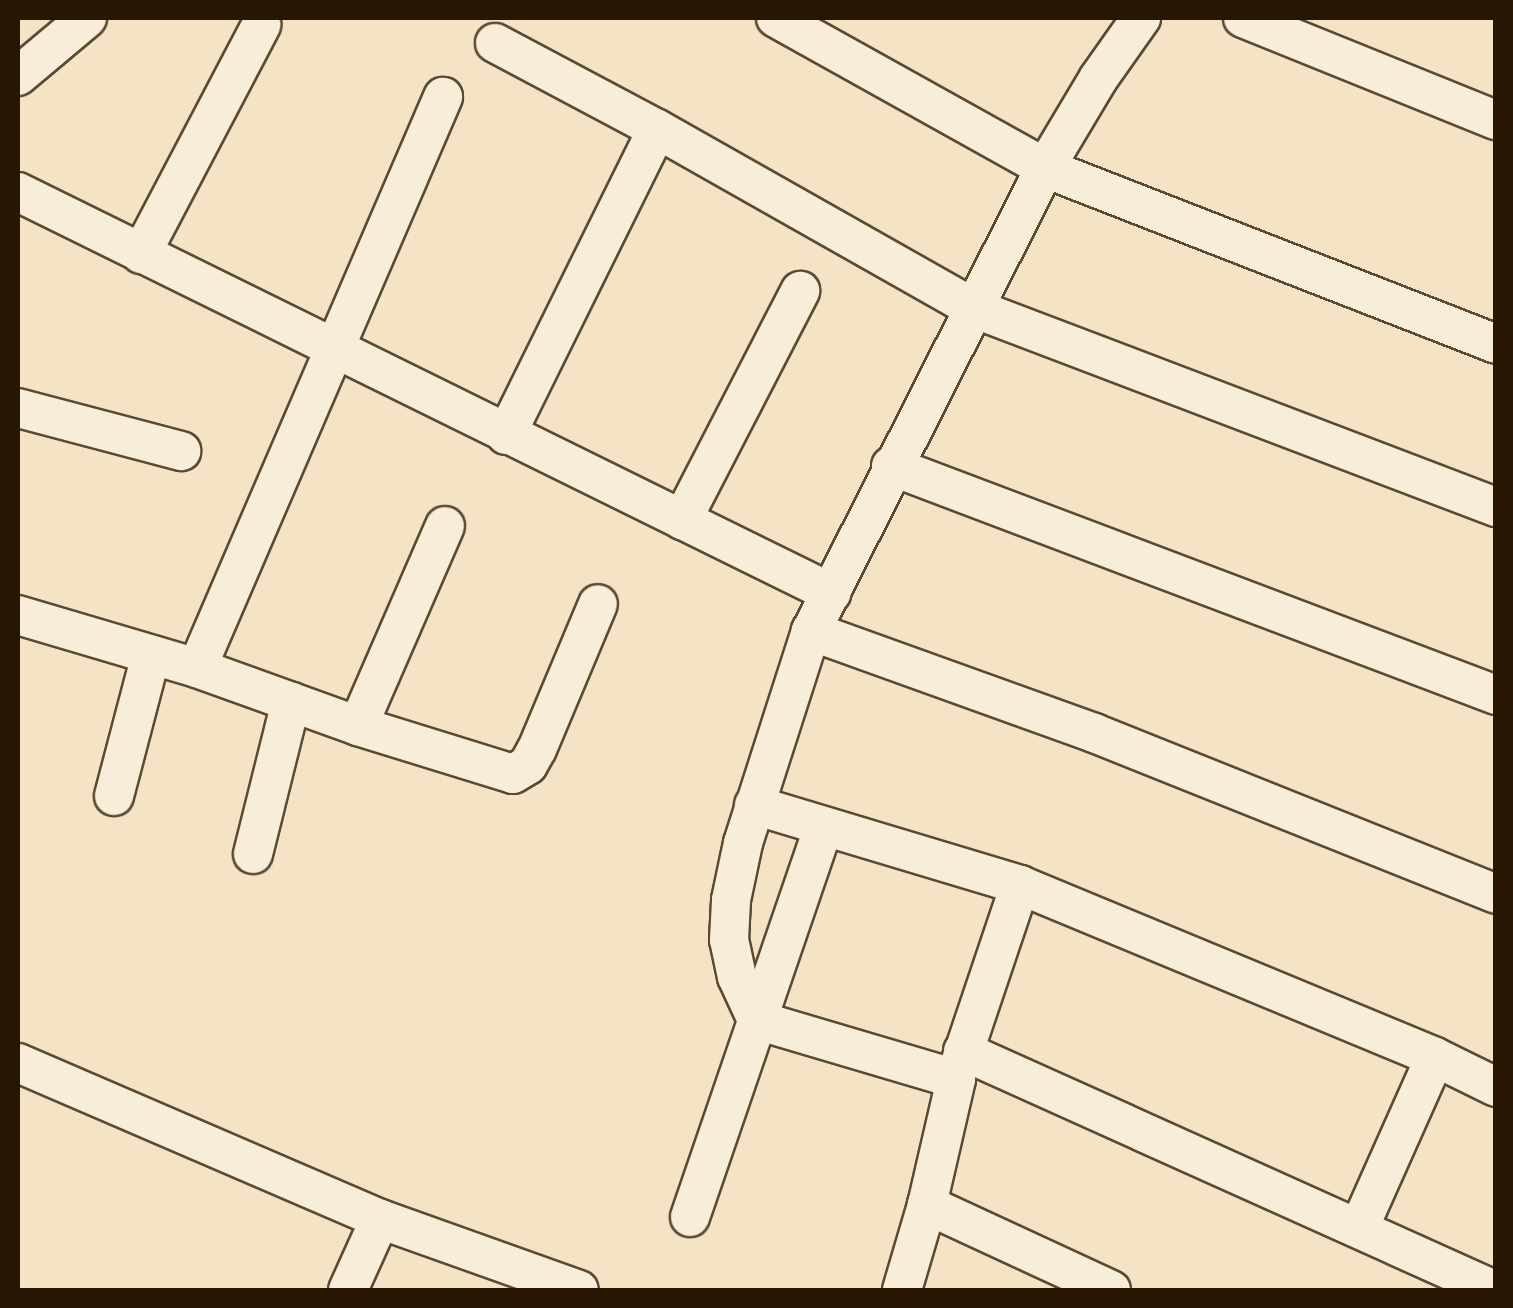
<!DOCTYPE html>
<html>
<head>
<meta charset="utf-8">
<style>
  body { margin:0 }
  #map { position:relative; width:1513px; height:1308px; overflow:hidden; background:#f5e3c5; font-family:"Old Standard TT",serif }
  div>[style] { position:absolute }
  .roads { filter:drop-shadow(2px 0 #5a4a33) drop-shadow(-2px 0 #5a4a33) drop-shadow(0 2px #5a4a33) drop-shadow(0 -2px #5a4a33) }
  .minor>* { height:38px; margin:-19px; padding:0 19px; transform-origin:19px; border-radius:19px; background:#f8edd9 }
  span { translate:-50% -50%; white-space:nowrap; text-align:center; line-height:1.15; -webkit-text-stroke:8px #f8edd9; paint-order:stroke }
  .frame { position:absolute; inset:0; border:20px solid #271702; pointer-events:none }
</style>
</head>
<body>
<div id="map">
  <div class="roads">
    <div class="minor">
      <i style="left:776px;top:18px;width:308px;rotate:29.1deg"></i>
      <i style="left:1045px;top:168px;width:484px;rotate:21.3deg"></i>
      <i style="left:1243px;top:18px;width:273px;rotate:22deg"></i>
      <i style="left:495px;top:43px;width:183px;rotate:28deg"></i>
      <i style="left:657px;top:129px;width:363px;rotate:29.5deg"></i>
      <i style="left:973px;top:308px;width:560px;rotate:20.83deg"></i>
      <i style="left:18px;top:76px;width:90px;rotate:-40deg"></i>
      <i style="left:18px;top:192px;width:907px;rotate:26.25deg"></i>
      <i style="left:141px;top:254px;width:259px;rotate:-62.3deg"></i>
      <i style="left:18px;top:408px;width:169px;rotate:14.8deg"></i>
      <i style="left:506px;top:435px;width:341px;rotate:-63.7deg"></i>
      <i style="left:891px;top:466px;width:647px;rotate:20.73deg"></i>
      <i style="left:682px;top:520px;width:258px;rotate:-62.7deg"></i>
      <i style="left:18px;top:615px;width:187px;rotate:16.5deg"></i>
      <i style="left:197px;top:668px;width:171px;rotate:19.8deg"></i>
      <i style="left:358px;top:726px;width:162px;rotate:17.2deg"></i>
      <i style="left:513px;top:774px;width:17px;rotate:-31deg"></i>
      <i style="left:528px;top:765px;width:18px;rotate:-61deg"></i>
      <i style="left:537px;top:749px;width:157px;rotate:-67.2deg"></i>
      <i style="left:811px;top:631px;width:301px;rotate:19.8deg"></i>
      <i style="left:1094px;top:733px;width:433px;rotate:21.8deg"></i>
      <i style="left:197px;top:668px;width:622px;rotate:-66.69deg"></i>
      <i style="left:358px;top:726px;width:218px;rotate:-66.5deg"></i>
      <i style="left:114px;top:796px;width:146px;rotate:-75.3deg"></i>
      <i style="left:754px;top:805px;width:278px;rotate:16.7deg"></i>
      <i style="left:1020px;top:885px;width:197px;rotate:108.6deg"></i>
      <i style="left:253px;top:854px;width:157px;rotate:-76deg"></i>
      <i style="left:1020px;top:885px;width:449px;rotate:22.5deg"></i>
      <i style="left:1435px;top:1057px;width:68px;rotate:26.2deg"></i>
      <i style="left:963px;top:1051px;width:582px;rotate:24.23deg"></i>
      <i style="left:18px;top:1063px;width:394px;rotate:23.3deg"></i>
      <i style="left:380px;top:1219px;width:211px;rotate:19.6deg"></i>
      <i style="left:690px;top:1217px;width:413px;rotate:-71.1deg"></i>
      <i style="left:1359px;top:1228px;width:187px;rotate:-66deg"></i>
      <i style="left:348px;top:1290px;width:78px;rotate:-65.7deg"></i>
      <i style="left:902px;top:1290px;width:89px;rotate:-73.6deg"></i>
      <i style="left:1111px;top:1290px;width:203px;rotate:-155.2deg"></i>
      <i style="left:927px;top:1205px;width:129px;rotate:-77deg"></i>
      <i style="left:956px;top:1079px;width:208px;rotate:-163.5deg"></i>
      <i style="left:757px;top:1020px;width:47px;rotate:-114.9deg"></i>
      <i style="left:737px;top:977px;width:38px;rotate:-102deg"></i>
      <i style="left:729px;top:940px;width:40px;rotate:-87.1deg"></i>
      <i style="left:731px;top:900px;width:58px;rotate:-78.1deg"></i>
      <i style="left:743px;top:843px;width:223px;rotate:-72.2deg"></i>
      <i style="left:811px;top:631px;width:519px;rotate:-63.19deg"></i>
      <i style="left:1045px;top:168px;width:104px;rotate:-59.2deg"></i>
      <i style="left:1098px;top:79px;width:75px;rotate:-54.8deg"></i>
    </div>
  </div>
  <div class="frame"></div>
</div>
</body>
</html>
